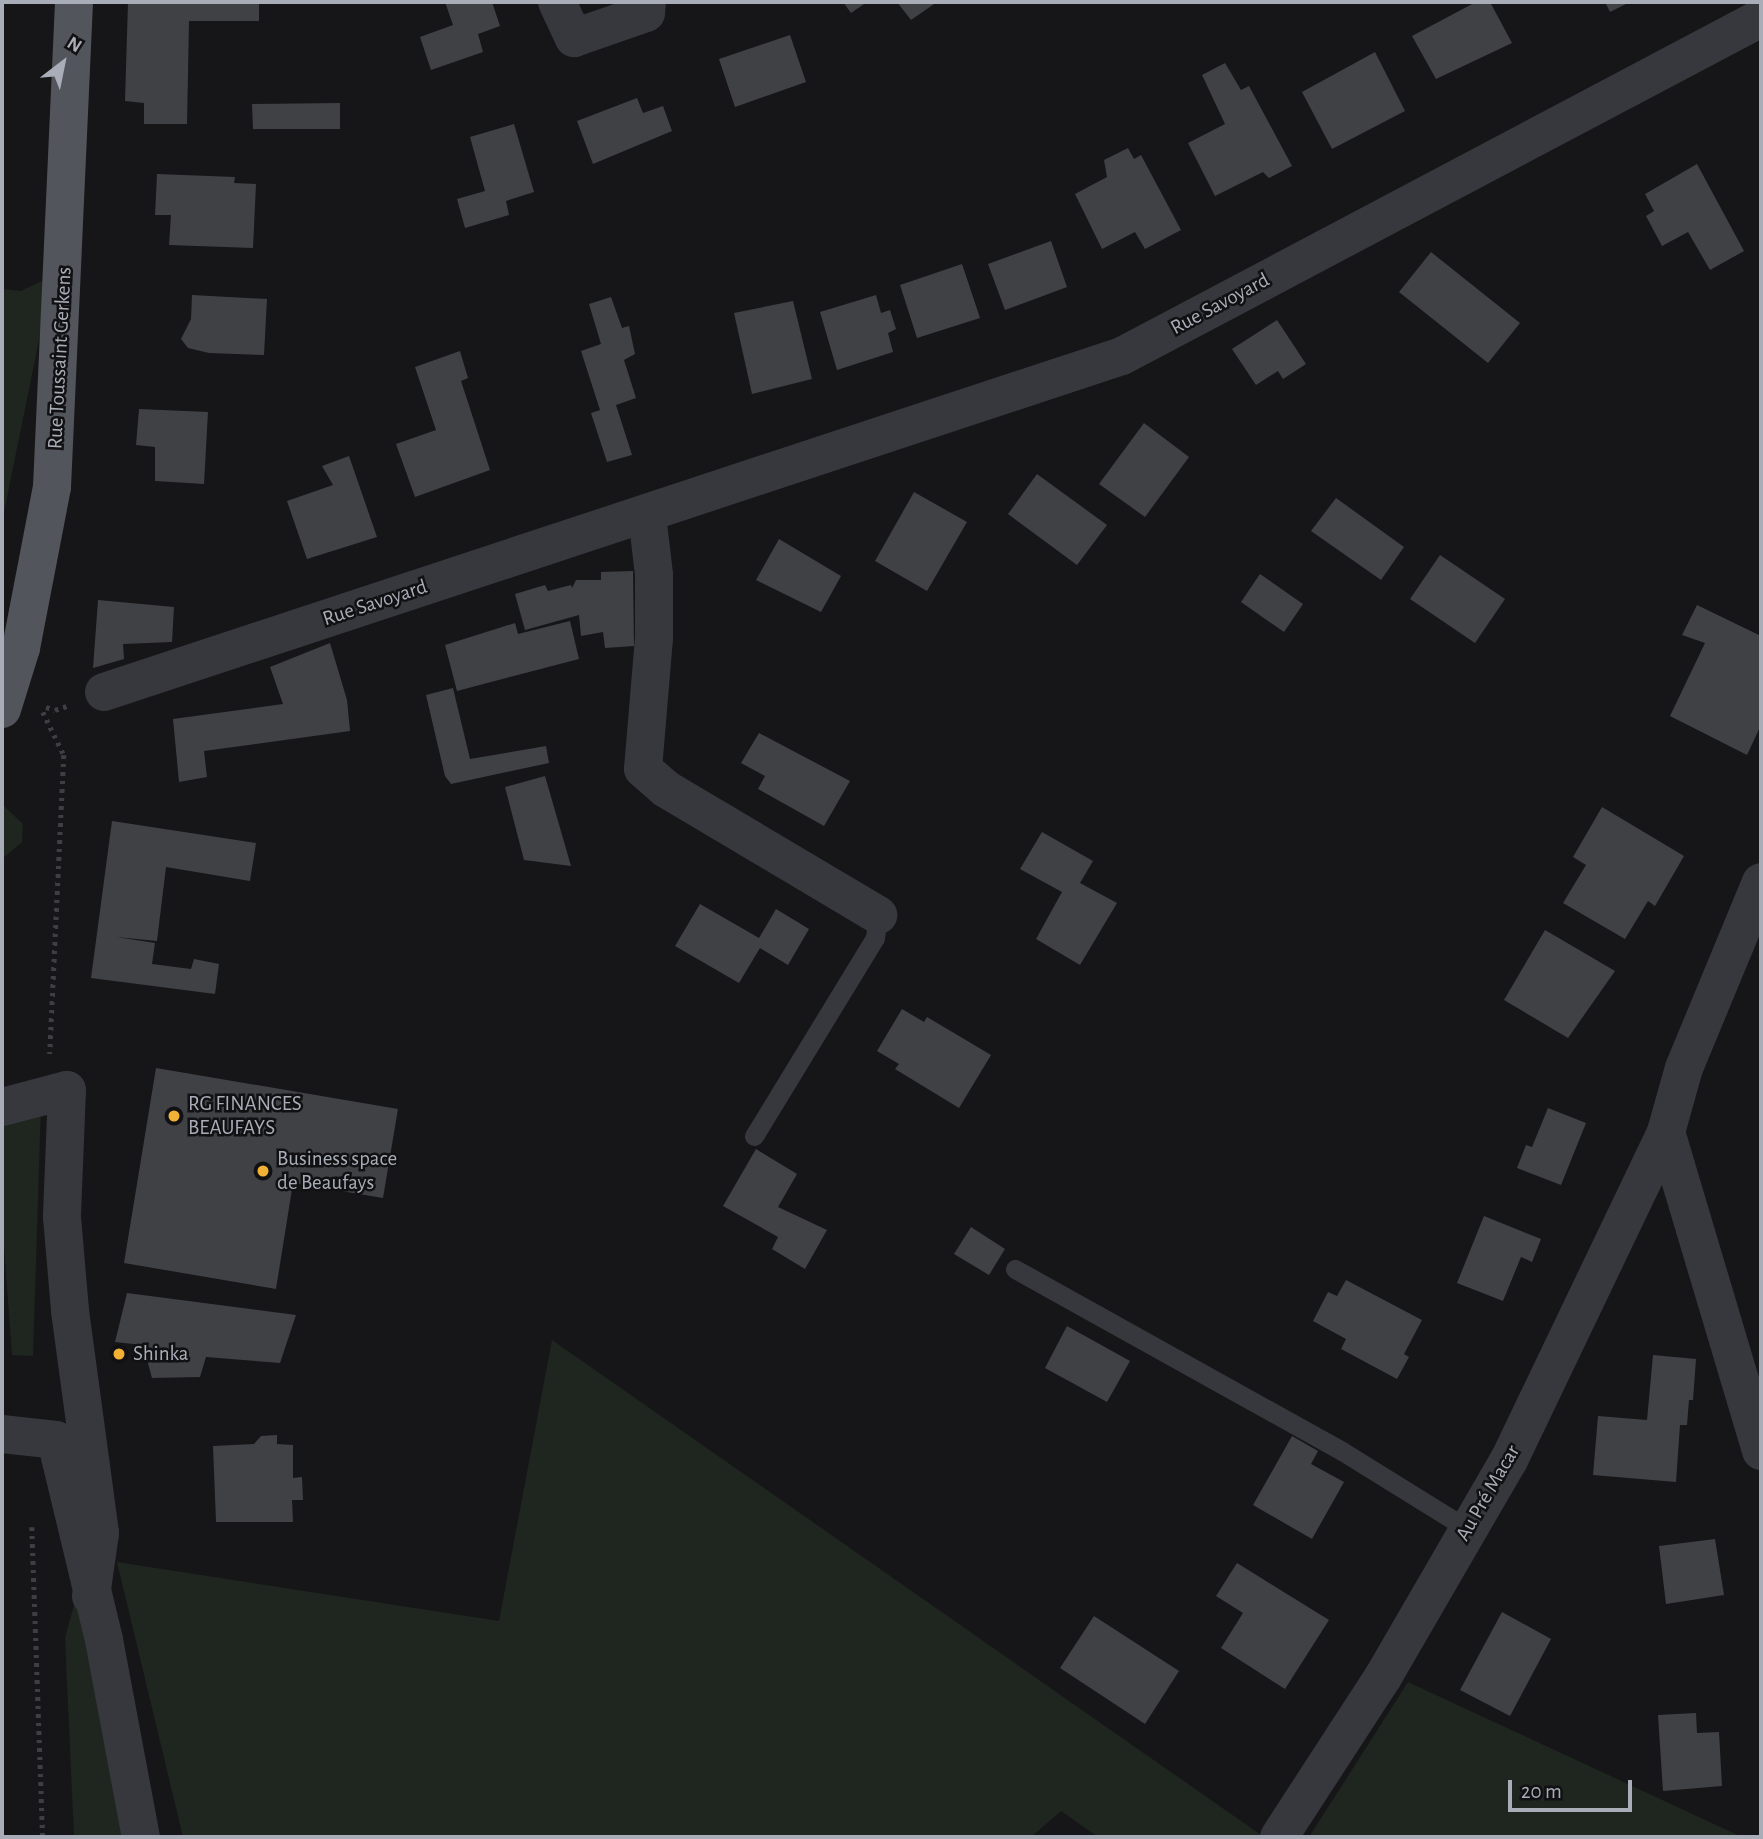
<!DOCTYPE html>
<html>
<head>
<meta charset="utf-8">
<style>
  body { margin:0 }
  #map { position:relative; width:1763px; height:1839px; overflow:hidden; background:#161618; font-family:"Alegreya Sans",sans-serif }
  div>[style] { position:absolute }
  .green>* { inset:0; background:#1e261f }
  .building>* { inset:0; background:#404145 }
  .path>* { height:4.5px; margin-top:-2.25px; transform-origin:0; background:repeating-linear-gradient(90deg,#3d3f44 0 3.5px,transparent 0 8.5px) }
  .service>* { height:19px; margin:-9.5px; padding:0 9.5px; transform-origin:9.5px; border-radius:9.5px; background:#37383d }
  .minor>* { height:38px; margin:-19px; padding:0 19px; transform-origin:19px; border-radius:19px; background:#37383d }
  .primary>* { height:38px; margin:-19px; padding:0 19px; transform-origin:19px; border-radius:19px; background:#53555c }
  .dots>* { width:19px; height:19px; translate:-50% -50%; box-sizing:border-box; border:4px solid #111113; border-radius:50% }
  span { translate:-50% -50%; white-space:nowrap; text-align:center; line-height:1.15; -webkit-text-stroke:5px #111113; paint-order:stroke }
  .street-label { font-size:21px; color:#a8adb8 }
  .poi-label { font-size:21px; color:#a8adb8 }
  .left { translate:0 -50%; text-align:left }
  .frame { position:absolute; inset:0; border:4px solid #a8adb8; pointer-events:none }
  .north { position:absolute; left:28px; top:28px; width:70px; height:70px; -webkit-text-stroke:5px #111113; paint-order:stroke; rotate:32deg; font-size:19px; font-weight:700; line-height:28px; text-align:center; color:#a8adb8 }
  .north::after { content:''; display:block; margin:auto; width:24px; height:32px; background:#a8adb8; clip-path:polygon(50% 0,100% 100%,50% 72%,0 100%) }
  .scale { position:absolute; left:1508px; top:1780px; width:124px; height:32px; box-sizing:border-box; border:4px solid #a8adb8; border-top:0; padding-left:9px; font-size:21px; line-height:24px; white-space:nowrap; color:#a8adb8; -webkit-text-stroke:5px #111113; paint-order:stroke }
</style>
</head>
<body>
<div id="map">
  <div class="green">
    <i style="clip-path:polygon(52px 276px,2px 522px,2px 289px,21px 291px)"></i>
    <i style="clip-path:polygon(3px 805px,23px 824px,22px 842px,2px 859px)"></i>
    <i style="clip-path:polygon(41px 1104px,33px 1356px,12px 1355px,2px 1219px,2px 1119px)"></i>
    <i style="clip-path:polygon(552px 1340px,1264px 1837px,1098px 1837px,1061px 1811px,1031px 1837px,183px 1837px,117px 1562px,499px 1621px)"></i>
    <i style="clip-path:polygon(78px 1591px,129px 1837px,74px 1837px,65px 1638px)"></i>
    <i style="clip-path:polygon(1408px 1682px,1742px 1837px,1309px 1837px)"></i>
  </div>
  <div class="building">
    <i style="clip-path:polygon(128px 2px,259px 2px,259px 21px,189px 21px,187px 124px,144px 124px,144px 103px,125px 101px)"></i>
    <i style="clip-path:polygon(445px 2px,492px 2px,500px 26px,478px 34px,483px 52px,431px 70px,420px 37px,453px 25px)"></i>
    <i style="clip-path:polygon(843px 2px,867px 2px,851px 13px)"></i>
    <i style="clip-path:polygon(897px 2px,937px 2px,911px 20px)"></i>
    <i style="clip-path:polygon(1476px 2px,1490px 2px,1512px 43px,1436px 79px,1412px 36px)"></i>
    <i style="clip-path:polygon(1605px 2px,1630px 2px,1610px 12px)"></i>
    <i style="clip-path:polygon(790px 35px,806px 82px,735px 107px,719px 59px)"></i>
    <i style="clip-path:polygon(1375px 52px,1405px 111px,1332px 149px,1302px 92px)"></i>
    <i style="clip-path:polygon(1225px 63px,1241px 90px,1249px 86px,1292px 166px,1269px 178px,1263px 172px,1215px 196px,1188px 143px,1225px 124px,1202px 75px)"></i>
    <i style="clip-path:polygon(637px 98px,643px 113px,663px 106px,672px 131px,593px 164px,577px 121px)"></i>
    <i style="clip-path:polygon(340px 103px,340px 129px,253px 129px,252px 104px)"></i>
    <i style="clip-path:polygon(514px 124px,534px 192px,506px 201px,509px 215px,465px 228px,457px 199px,485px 191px,470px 137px)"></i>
    <i style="clip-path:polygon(1128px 148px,1134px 159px,1141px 155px,1181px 230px,1145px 249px,1135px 232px,1102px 249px,1075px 194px,1107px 177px,1104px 160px)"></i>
    <i style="clip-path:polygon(1697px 164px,1744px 251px,1710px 270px,1688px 232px,1662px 246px,1646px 216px,1654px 211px,1645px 194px)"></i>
    <i style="clip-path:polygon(157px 174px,235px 177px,234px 183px,256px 184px,253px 248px,169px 245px,171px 215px,155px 215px)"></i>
    <i style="clip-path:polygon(1051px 241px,1067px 287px,1005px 310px,988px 264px)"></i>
    <i style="clip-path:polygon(1431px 252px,1520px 323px,1488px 363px,1399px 292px)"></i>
    <i style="clip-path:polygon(962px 264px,980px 318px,917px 338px,900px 285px)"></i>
    <i style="clip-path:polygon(192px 295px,267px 299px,264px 355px,209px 353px,188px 348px,181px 339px,191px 319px)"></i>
    <i style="clip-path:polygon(876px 295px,881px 313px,890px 310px,896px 329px,888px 333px,893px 352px,837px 370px,820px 312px)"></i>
    <i style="clip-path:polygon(611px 297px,622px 328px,629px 326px,635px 354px,624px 360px,636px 398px,616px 405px,632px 455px,607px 462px,591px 413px,600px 410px,581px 351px,601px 344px,589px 304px)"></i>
    <i style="clip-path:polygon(793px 301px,812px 379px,752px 394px,734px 313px)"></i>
    <i style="clip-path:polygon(1277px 320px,1306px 364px,1283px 379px,1278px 371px,1256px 385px,1232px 349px)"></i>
    <i style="clip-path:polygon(460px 351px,468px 378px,461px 381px,490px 470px,415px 497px,396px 444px,436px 430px,415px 367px)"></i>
    <i style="clip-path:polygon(139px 409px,208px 412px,204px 484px,155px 481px,155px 447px,136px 445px)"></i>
    <i style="clip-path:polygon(1144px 423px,1189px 457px,1145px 517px,1099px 484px)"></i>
    <i style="clip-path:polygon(349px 456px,377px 537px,307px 559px,287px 501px,333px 485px,322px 466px)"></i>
    <i style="clip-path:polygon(1037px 474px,1107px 525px,1077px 565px,1008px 514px)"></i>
    <i style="clip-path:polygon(914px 492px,967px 522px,927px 591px,875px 561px)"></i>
    <i style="clip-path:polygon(1336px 498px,1404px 547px,1381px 580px,1311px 531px)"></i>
    <i style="clip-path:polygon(779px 539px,841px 576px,821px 612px,756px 580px)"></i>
    <i style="clip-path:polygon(1440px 555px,1505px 599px,1475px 643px,1410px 599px)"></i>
    <i style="clip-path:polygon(633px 571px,634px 646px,605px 648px,603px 632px,581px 636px,579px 615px,525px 630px,515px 594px,545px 585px,548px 591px,571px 585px,572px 588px,576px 580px,601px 580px,601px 572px)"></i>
    <i style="clip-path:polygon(1260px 574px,1303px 604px,1284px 632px,1241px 602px)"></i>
    <i style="clip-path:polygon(98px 600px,174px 607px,172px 642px,123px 644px,124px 659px,93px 668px)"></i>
    <i style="clip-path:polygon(1697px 605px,1761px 636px,1761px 725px,1747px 755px,1670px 716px,1705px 643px,1682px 635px)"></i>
    <i style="clip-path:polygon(570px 621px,579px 659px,457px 691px,445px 645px,515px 623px,518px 634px)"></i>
    <i style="clip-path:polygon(330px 643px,347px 700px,350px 731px,204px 751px,207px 777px,179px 782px,173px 719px,283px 704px,270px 667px)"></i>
    <i style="clip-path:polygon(453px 688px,470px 759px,546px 746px,549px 763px,451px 784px,445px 776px,426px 695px)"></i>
    <i style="clip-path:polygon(759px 733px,850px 781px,824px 826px,758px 789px,765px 776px,741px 763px)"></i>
    <i style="clip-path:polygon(545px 776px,571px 866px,524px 860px,505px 787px)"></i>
    <i style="clip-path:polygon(1602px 807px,1684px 856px,1655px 906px,1648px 901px,1625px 939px,1563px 903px,1586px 865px,1573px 857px)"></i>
    <i style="clip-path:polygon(112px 821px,256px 843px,250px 881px,166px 867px,157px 941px,116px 937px,155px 943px,152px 964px,191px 969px,194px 959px,219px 964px,215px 994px,91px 978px)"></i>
    <i style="clip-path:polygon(1042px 832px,1093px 861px,1080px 883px,1117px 903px,1080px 965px,1036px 939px,1062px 892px,1020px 869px)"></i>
    <i style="clip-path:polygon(700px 904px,759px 938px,776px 909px,809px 929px,788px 965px,760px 948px,739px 983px,675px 946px)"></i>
    <i style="clip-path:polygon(1545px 930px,1615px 971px,1568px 1038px,1504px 1000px)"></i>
    <i style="clip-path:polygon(902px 1009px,924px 1022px,927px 1017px,991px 1055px,959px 1108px,895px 1069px,899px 1064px,877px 1051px)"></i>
    <i style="clip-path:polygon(156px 1068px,398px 1109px,383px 1198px,293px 1183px,276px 1289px,124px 1263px)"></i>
    <i style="clip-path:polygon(1548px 1108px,1586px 1123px,1561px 1185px,1517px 1168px,1526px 1145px,1532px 1147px)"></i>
    <i style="clip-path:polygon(756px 1149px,797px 1174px,778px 1207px,827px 1230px,805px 1269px,772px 1249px,778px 1237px,723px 1206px)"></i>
    <i style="clip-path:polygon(1484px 1216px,1541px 1239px,1532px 1262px,1521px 1257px,1503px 1301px,1457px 1283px)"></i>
    <i style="clip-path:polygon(971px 1227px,1005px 1249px,989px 1275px,954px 1254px)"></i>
    <i style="clip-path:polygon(1346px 1280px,1422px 1320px,1404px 1354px,1409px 1357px,1397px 1379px,1341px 1349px,1346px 1339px,1313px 1321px,1328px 1292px,1337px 1296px)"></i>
    <i style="clip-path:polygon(127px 1293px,296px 1315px,280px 1363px,206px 1357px,200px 1377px,152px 1378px,143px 1345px,115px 1342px)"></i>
    <i style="clip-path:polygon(1067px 1326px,1130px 1361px,1107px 1402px,1045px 1368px)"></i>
    <i style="clip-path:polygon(1653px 1355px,1696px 1359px,1693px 1400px,1689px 1400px,1687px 1425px,1680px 1425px,1676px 1482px,1593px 1475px,1598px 1416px,1647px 1420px)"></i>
    <i style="clip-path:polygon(277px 1435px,277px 1444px,293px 1445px,293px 1478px,302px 1477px,303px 1500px,292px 1500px,293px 1522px,216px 1522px,213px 1446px,254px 1444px,261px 1436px)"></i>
    <i style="clip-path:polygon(1292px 1436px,1318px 1451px,1311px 1464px,1344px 1482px,1312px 1539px,1253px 1505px)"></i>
    <i style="clip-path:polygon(1715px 1539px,1724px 1595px,1666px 1604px,1659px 1546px)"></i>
    <i style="clip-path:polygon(1237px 1563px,1329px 1620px,1285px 1689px,1221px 1648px,1243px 1613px,1216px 1596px)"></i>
    <i style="clip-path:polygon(1502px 1612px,1551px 1639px,1510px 1716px,1460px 1690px)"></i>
    <i style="clip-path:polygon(1094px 1616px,1179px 1671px,1145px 1724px,1060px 1668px)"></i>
    <i style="clip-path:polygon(1696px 1713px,1697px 1733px,1719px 1732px,1722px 1786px,1663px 1791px,1658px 1715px)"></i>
  </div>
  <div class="path">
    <i style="left:46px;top:707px;width:9px;rotate:18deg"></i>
    <i style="left:55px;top:710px;width:13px;rotate:-18deg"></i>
    <i style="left:43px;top:712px;width:48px;rotate:64deg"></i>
    <i style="left:64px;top:755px;width:299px;rotate:92.7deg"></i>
    <i style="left:32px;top:1527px;width:310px;rotate:88deg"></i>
  </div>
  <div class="service">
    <i style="left:754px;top:1136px;width:232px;rotate:-58.6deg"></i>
    <i style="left:875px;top:938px;width:23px;rotate:-83deg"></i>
    <i style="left:1015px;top:1269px;width:374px;rotate:29.1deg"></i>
    <i style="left:1342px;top:1451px;width:148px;rotate:31.8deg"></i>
  </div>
  <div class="minor">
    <i style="left:557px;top:2px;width:40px;rotate:65deg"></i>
    <i style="left:574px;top:38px;width:76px;rotate:-19.1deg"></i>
    <i style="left:646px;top:13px;width:11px;rotate:-85deg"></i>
    <i style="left:647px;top:515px;width:60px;rotate:83.3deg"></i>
    <i style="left:654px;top:575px;width:63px;rotate:90deg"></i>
    <i style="left:654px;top:638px;width:131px;rotate:94.8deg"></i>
    <i style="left:643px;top:769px;width:30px;rotate:41deg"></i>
    <i style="left:666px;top:789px;width:247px;rotate:30.7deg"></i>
    <i style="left:104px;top:692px;width:1072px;rotate:-18.27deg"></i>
    <i style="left:1122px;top:356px;width:723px;rotate:-27.88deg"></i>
    <i style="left:2px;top:1107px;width:67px;rotate:-14.7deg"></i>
    <i style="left:67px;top:1090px;width:127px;rotate:92.3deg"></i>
    <i style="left:62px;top:1217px;width:94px;rotate:85.1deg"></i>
    <i style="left:70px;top:1311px;width:224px;rotate:82.3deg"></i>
    <i style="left:100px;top:1533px;width:64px;rotate:98.1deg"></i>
    <i style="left:1666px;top:1132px;width:333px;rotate:73.4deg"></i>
    <i style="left:2px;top:1434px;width:54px;rotate:6.3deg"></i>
    <i style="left:56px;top:1440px;width:206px;rotate:76.5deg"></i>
    <i style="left:104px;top:1640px;width:200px;rotate:79.4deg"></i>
    <i style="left:1279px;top:1837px;width:191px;rotate:-57deg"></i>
    <i style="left:1383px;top:1677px;width:251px;rotate:-59.9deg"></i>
    <i style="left:1509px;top:1460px;width:364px;rotate:-64.4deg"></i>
    <i style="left:1666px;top:1132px;width:66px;rotate:-74.3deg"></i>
    <i style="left:1684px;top:1068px;width:201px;rotate:-67.5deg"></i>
  </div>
  <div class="primary">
    <i style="left:2px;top:709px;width:64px;rotate:-72.7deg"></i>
    <i style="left:21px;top:648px;width:164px;rotate:-79.1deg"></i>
    <i style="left:52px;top:487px;width:485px;rotate:-87.4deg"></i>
  </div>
  <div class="dots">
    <i style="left:174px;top:1116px;background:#f2b134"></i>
    <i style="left:263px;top:1171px;background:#f2b134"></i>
    <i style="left:119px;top:1354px;background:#f2b134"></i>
  </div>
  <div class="street-label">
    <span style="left:1220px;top:304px;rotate:-28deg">Rue Savoyard</span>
    <span style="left:60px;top:358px;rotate:-87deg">Rue Toussaint Gerkens</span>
    <span style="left:375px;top:603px;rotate:-18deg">Rue Savoyard</span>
    <span style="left:1488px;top:1493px;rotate:-60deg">Au Pré Macar</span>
  </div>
  <div class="poi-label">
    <span class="left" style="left:188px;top:1116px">RG FINANCES<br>BEAUFAYS</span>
    <span class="left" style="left:277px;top:1171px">Business space<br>de Beaufays</span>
    <span class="left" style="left:133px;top:1354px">Shinka</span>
  </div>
  <div class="frame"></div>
  <div class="north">N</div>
  <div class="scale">20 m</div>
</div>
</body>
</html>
